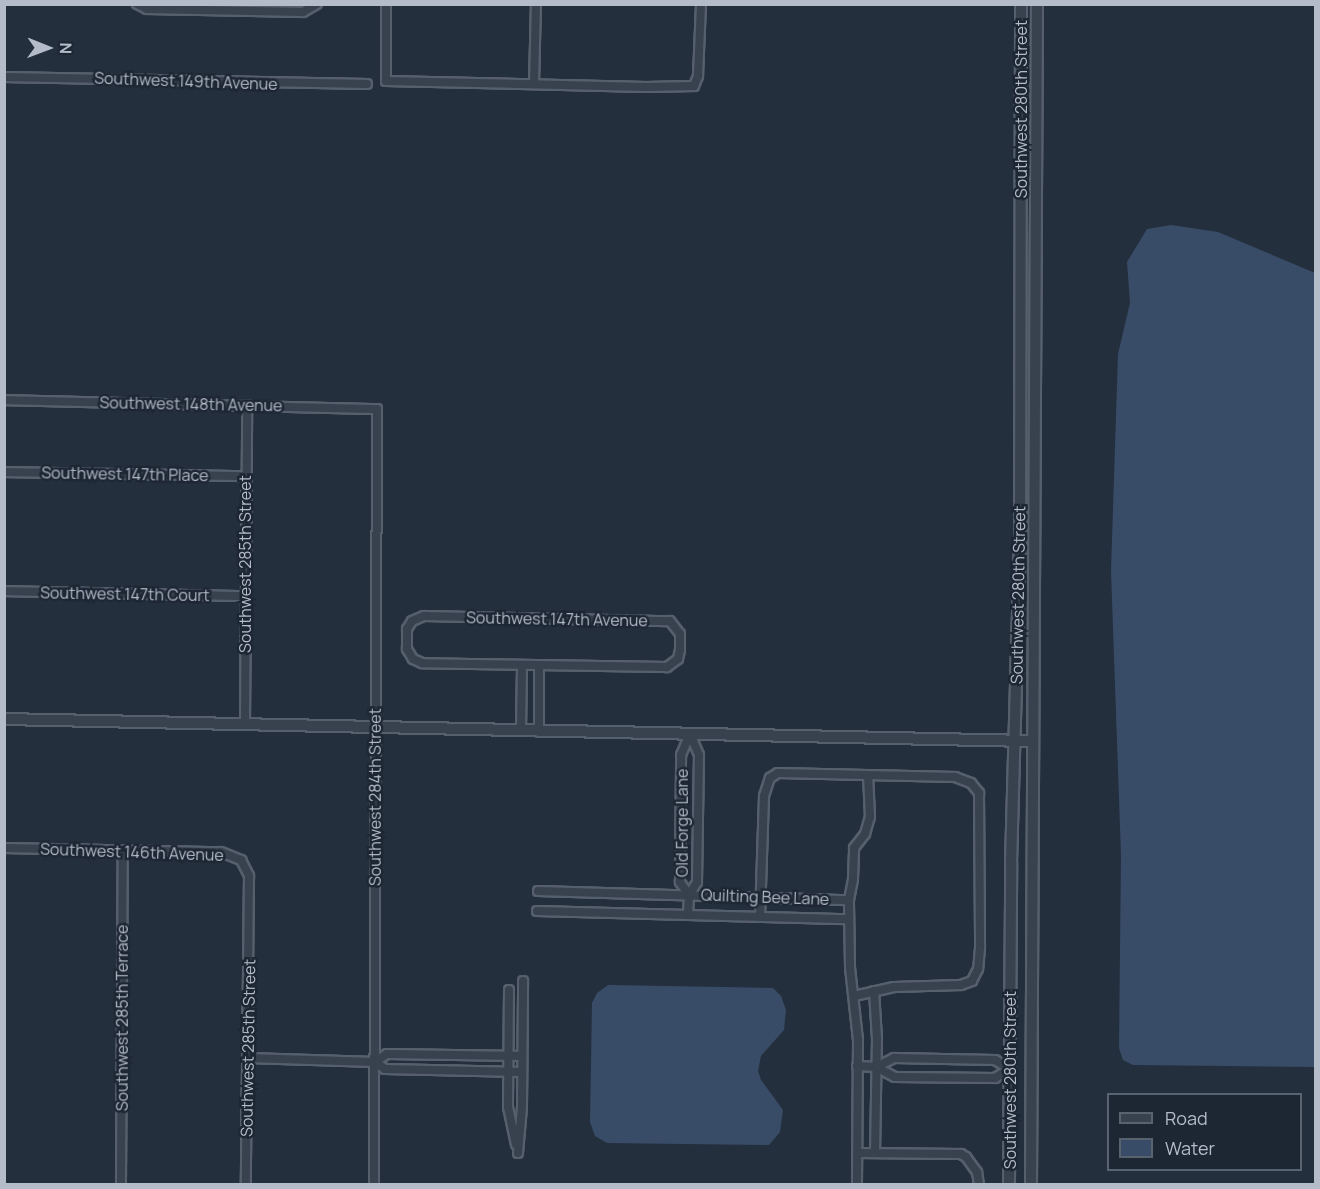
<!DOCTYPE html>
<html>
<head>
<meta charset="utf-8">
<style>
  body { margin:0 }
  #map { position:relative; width:1320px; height:1189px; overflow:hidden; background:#242f3e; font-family:Manrope,sans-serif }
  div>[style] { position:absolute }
  .water>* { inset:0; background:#394c67 }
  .roads { filter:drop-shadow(2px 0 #565f6c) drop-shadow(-2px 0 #565f6c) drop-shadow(0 2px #565f6c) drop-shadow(0 -2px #565f6c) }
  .minor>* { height:8px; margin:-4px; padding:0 4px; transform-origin:4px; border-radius:4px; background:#38414e }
  .tertiary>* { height:10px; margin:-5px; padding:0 5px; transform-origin:5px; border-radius:5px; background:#38414e }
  span { translate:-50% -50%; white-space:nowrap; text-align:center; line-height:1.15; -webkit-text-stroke:5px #1d2633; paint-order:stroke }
  .street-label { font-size:16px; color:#b4bcc9 }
  .frame { position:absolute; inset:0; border:6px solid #b4bcc9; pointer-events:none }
  .legend { position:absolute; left:1107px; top:1093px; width:195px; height:78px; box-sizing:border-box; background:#1d2633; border:2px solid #59626f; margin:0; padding:8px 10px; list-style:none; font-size:18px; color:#b4bcc9 }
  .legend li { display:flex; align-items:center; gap:12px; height:30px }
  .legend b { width:30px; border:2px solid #59626f }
  .north { position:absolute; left:18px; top:18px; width:60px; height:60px; -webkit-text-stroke:4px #1d2633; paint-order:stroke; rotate:91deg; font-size:16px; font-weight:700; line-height:24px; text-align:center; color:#b4bcc9 }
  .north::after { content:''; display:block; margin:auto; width:21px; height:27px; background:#b4bcc9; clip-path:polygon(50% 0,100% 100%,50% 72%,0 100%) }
</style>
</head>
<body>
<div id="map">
  <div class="water">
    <i style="clip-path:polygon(1171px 225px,1218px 232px,1315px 273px,1315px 1067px,1133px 1065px,1123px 1060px,1119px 1048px,1121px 855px,1111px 571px,1118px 354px,1130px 303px,1127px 262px,1147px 229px)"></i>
    <i style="clip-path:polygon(608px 985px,773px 988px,781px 996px,786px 1010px,784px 1030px,761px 1056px,758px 1071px,761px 1080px,783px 1110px,780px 1132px,769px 1145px,607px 1143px,595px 1136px,590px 1122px,592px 1003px,597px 993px)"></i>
  </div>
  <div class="roads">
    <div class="minor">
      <i style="left:137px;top:4px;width:11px;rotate:27deg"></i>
      <i style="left:147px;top:9px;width:156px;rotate:1.1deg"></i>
      <i style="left:303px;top:12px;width:16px;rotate:-30deg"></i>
      <i style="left:386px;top:4px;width:77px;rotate:90deg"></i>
      <i style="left:386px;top:81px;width:260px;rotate:1.3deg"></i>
      <i style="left:646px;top:87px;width:48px;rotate:-1.2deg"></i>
      <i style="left:694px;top:86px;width:11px;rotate:-68deg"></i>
      <i style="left:698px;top:76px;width:72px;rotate:-87.6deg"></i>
      <i style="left:4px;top:77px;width:363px;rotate:1.1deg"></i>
      <i style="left:534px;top:84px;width:80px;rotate:-88.6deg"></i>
      <i style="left:4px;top:400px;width:373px;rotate:1.4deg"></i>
      <i style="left:377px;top:409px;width:775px;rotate:90.22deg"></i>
      <i style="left:4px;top:472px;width:241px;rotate:1deg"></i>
      <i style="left:4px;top:591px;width:241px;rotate:1.2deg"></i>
      <i style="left:424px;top:616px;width:246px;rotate:1.2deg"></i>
      <i style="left:670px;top:621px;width:16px;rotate:52deg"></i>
      <i style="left:680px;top:634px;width:16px;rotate:90deg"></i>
      <i style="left:680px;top:650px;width:9px;rotate:103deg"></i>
      <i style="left:678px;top:659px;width:14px;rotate:144deg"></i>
      <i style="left:667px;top:667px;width:245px;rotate:-179.1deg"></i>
      <i style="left:422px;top:663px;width:10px;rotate:-156deg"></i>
      <i style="left:413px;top:659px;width:12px;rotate:-121deg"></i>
      <i style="left:407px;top:649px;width:20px;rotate:-90deg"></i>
      <i style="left:407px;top:629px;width:9px;rotate:-58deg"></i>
      <i style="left:412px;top:621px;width:13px;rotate:-23deg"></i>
      <i style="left:245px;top:723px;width:318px;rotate:-89.6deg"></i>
      <i style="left:521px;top:731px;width:66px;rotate:-89.1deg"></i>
      <i style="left:539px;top:732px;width:67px;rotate:-90deg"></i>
      <i style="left:4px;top:848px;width:217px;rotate:1.1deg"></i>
      <i style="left:221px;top:852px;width:22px;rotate:22deg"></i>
      <i style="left:241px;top:860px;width:18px;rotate:63deg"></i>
      <i style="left:249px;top:876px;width:308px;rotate:90.6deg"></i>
      <i style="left:538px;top:891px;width:311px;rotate:1.7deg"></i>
      <i style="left:689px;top:895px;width:16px;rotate:-125deg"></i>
      <i style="left:680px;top:882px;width:127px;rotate:-89.5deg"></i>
      <i style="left:681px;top:755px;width:23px;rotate:-67deg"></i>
      <i style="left:537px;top:911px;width:311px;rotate:1.5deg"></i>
      <i style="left:688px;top:915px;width:20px;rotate:-87deg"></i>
      <i style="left:689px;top:895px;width:15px;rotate:-58deg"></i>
      <i style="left:697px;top:882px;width:127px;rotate:-89.1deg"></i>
      <i style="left:699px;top:755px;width:23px;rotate:-113deg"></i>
      <i style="left:760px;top:917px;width:121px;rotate:-88.1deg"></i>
      <i style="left:764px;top:796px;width:19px;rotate:-72deg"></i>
      <i style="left:770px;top:778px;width:9px;rotate:-32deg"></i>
      <i style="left:778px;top:773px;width:177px;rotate:1.3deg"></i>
      <i style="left:955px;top:777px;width:17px;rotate:21deg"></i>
      <i style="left:971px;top:783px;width:13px;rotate:51deg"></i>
      <i style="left:979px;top:793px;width:155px;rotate:89.6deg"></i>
      <i style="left:980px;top:948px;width:21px;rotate:95deg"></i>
      <i style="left:978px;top:969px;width:13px;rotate:117deg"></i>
      <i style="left:972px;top:981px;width:12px;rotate:160deg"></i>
      <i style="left:961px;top:985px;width:67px;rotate:178.3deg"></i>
      <i style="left:894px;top:987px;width:41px;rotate:167.3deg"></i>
      <i style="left:509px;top:990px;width:117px;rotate:90.5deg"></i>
      <i style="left:508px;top:1107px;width:38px;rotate:78deg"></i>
      <i style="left:874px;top:991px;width:48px;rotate:86.4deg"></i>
      <i style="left:877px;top:1039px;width:114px;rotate:91deg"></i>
      <i style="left:248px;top:1058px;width:127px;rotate:1.8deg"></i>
      <i style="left:375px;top:1062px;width:14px;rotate:-34deg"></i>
      <i style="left:387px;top:1054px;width:135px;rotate:0.8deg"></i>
      <i style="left:375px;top:1062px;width:12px;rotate:35deg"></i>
      <i style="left:385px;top:1069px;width:137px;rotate:1.3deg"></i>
      <i style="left:857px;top:1066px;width:19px;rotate:3deg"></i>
      <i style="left:876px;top:1067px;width:21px;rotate:28deg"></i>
      <i style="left:895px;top:1077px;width:100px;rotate:0.6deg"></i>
      <i style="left:995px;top:1078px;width:17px;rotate:-31deg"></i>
      <i style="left:1010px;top:1069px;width:17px;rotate:-149deg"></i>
      <i style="left:995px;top:1060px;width:101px;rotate:-178.9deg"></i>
      <i style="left:894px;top:1058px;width:20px;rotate:153deg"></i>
      <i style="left:518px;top:1153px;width:46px;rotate:-85deg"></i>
      <i style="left:522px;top:1107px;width:126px;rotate:-89.5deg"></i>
      <i style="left:857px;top:1153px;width:104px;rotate:0.6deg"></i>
      <i style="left:961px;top:1154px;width:6px;rotate:31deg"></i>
      <i style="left:966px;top:1157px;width:19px;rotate:54deg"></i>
      <i style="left:977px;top:1172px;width:12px;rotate:81deg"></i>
      <i style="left:121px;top:1184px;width:333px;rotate:-89.7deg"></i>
      <i style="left:857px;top:1184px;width:144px;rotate:-89.6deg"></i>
      <i style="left:858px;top:1040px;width:73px;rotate:-96.3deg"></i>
      <i style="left:850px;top:967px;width:67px;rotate:-90.9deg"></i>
      <i style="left:849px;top:900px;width:21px;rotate:-79deg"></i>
      <i style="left:853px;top:879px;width:31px;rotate:-88deg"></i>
      <i style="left:854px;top:848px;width:18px;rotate:-52deg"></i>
      <i style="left:865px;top:834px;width:18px;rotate:-74deg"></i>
      <i style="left:870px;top:817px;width:42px;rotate:-92.7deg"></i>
    </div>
    <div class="tertiary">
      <i style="left:4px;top:719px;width:1028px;rotate:1.23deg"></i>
      <i style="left:1009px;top:1184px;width:321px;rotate:-89.6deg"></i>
      <i style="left:1011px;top:863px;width:319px;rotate:-88.4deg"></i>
      <i style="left:1020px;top:544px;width:540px;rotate:-89.89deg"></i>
      <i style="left:1031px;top:1184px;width:1180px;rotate:-89.71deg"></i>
    </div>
  </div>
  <div class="street-label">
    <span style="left:186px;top:81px;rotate:2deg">Southwest 149th Avenue</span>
    <span style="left:1021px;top:109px;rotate:-90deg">Southwest 280th Street</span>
    <span style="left:191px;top:404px;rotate:1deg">Southwest 148th Avenue</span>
    <span style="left:125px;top:474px;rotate:1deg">Southwest 147th Place</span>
    <span style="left:245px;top:564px;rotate:-90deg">Southwest 285th Street</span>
    <span style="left:125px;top:594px;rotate:1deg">Southwest 147th Court</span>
    <span style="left:1018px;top:595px;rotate:-89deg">Southwest 280th Street</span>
    <span style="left:557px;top:619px;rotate:1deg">Southwest 147th Avenue</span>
    <span style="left:375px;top:797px;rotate:-90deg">Southwest 284th Street</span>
    <span style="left:682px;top:823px;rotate:-90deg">Old Forge Lane</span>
    <span style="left:132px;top:852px;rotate:2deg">Southwest 146th Avenue</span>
    <span style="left:765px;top:897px;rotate:2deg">Quilting Bee Lane</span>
    <span style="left:122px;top:1018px;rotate:-90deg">Southwest 285th Terrace</span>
    <span style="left:248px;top:1048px;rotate:-89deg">Southwest 285th Street</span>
    <span style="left:1010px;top:1080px;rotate:-90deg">Southwest 280th Street</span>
  </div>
  <div class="frame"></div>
  <ul class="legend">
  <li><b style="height:8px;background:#38414e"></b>Road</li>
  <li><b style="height:16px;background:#394c67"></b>Water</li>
  </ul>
  <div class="north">N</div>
</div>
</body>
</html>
